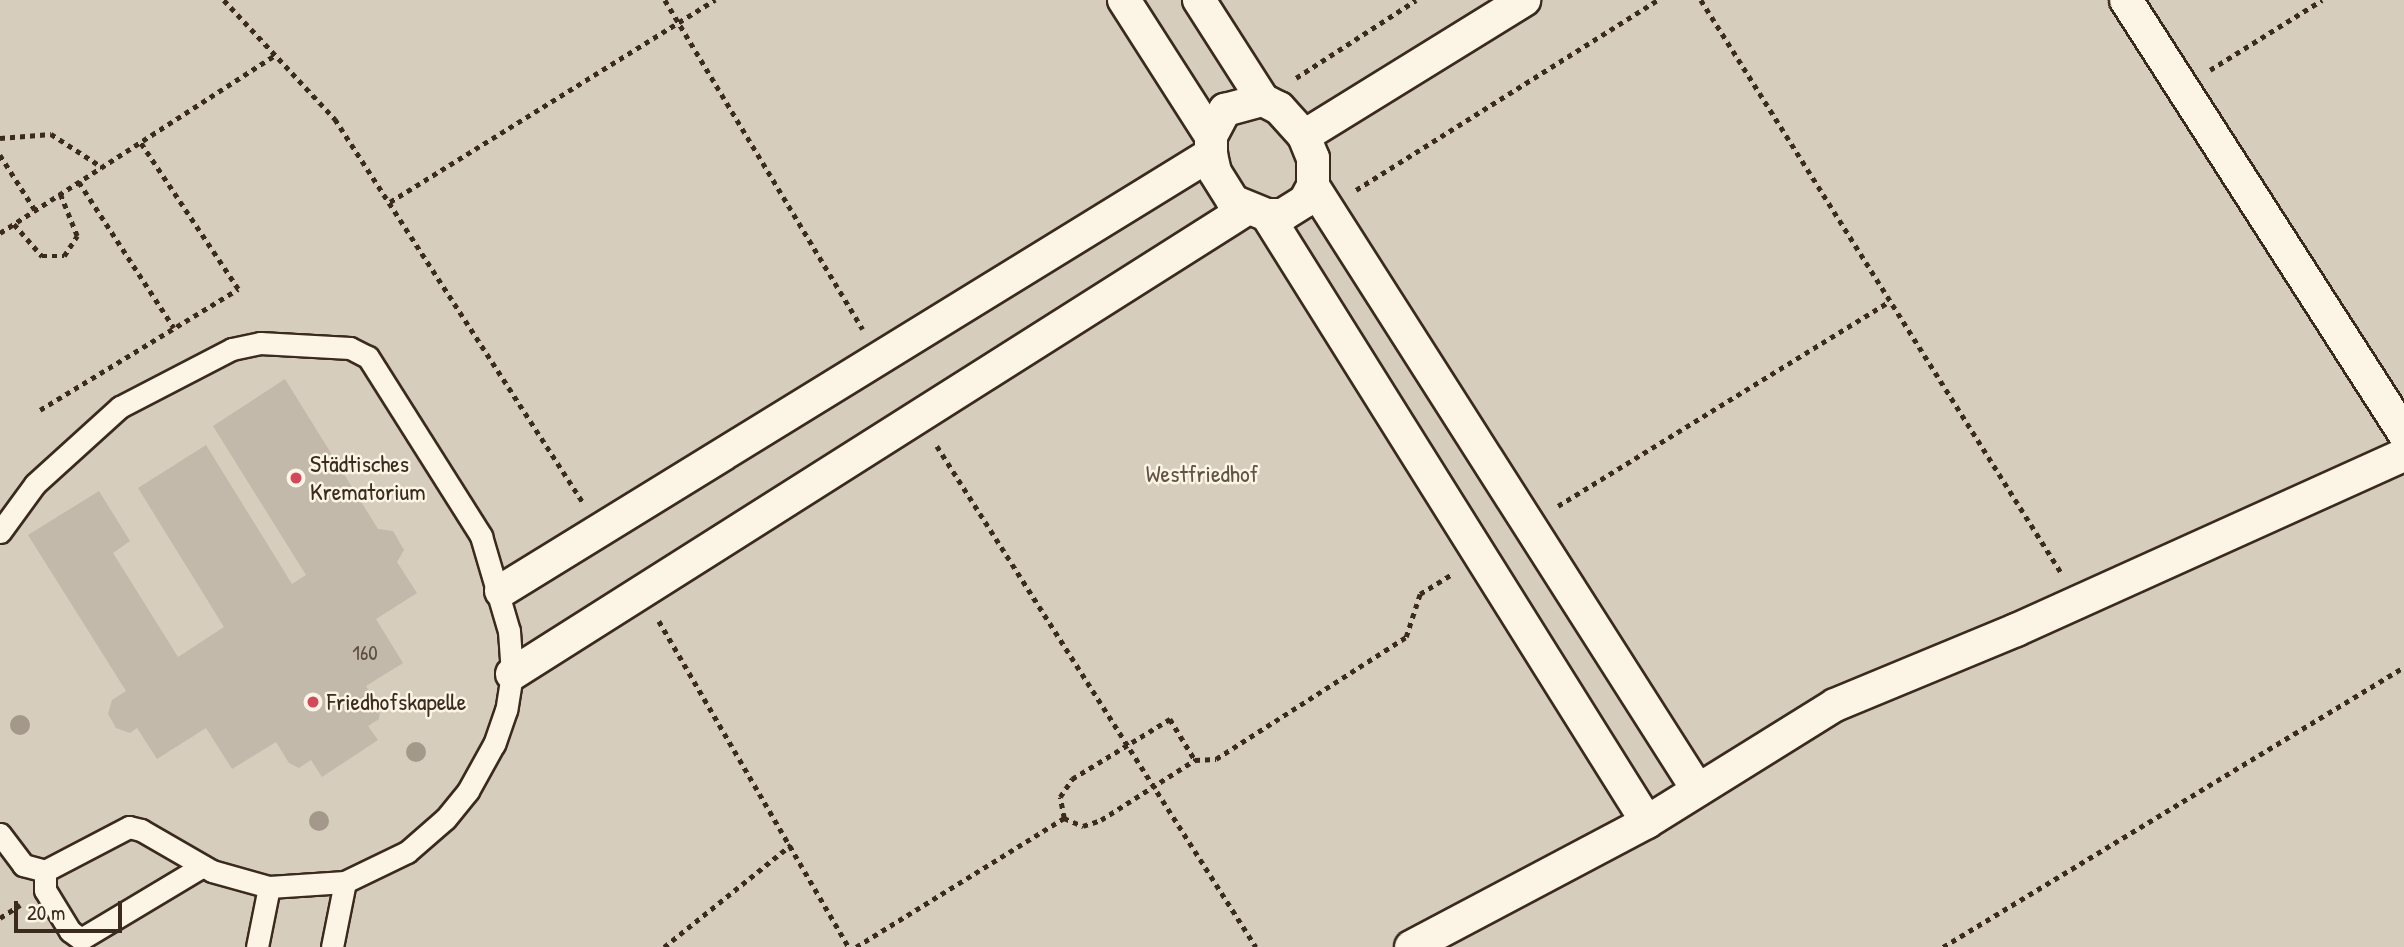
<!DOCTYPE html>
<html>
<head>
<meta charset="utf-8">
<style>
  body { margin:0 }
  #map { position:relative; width:2404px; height:947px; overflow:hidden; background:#f4eddd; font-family:"Patrick Hand",sans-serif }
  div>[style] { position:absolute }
  .green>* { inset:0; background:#d6cdbd }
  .building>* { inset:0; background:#c3b9aa }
  .path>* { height:4.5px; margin-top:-2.25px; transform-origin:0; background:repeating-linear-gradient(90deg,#3b2a1e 0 5px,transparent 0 10px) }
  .roads { filter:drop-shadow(2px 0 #3b2a1e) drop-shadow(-2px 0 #3b2a1e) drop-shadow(0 2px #3b2a1e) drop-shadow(0 -2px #3b2a1e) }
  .service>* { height:21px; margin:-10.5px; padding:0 10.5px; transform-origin:10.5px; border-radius:10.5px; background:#fcf5e5 }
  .pedestrian>* { height:32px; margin:-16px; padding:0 16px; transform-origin:16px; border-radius:16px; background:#fcf5e5 }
  .trees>* { width:20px; height:20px; margin:-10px; border-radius:50%; background:#a4988a }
  .dots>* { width:19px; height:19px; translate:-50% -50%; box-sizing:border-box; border:4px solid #fcf5e5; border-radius:50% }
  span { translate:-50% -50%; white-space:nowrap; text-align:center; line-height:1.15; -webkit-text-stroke:5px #fcf5e5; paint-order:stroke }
  .number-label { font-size:21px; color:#5d4e41 }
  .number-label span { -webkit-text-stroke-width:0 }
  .poi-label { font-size:24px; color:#3b2a1e }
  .left { translate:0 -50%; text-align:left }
  .park-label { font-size:24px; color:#625346 }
  .scale { position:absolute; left:14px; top:901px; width:108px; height:32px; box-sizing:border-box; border:4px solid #3b2a1e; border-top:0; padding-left:9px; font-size:21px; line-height:24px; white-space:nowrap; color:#3b2a1e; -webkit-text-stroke:5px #fcf5e5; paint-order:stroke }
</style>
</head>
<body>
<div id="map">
  <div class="green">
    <i style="clip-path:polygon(0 0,2404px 0,2404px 947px,0 947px)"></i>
  </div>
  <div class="building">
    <i style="clip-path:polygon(285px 379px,378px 529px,393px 531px,404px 550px,397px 562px,417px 593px,376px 619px,403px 663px,366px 686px,380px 709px,379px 719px,368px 726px,378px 740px,322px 777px,311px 760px,299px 768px,289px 763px,276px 742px,232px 769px,206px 728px,157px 759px,137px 728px,130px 733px,116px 728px,108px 714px,112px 700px,126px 691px,28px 535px,99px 491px,130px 541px,113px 553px,178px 657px,224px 627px,138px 488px,206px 445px,292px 584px,306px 575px,213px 426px)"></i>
  </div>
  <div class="path">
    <i style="left:224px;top:0;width:163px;rotate:47deg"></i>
    <i style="left:335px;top:119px;width:456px;rotate:57.1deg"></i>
    <i style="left:665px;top:0;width:384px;rotate:59deg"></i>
    <i style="left:1701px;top:0;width:678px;rotate:57.83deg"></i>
    <i style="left:2210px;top:70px;width:132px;rotate:-32deg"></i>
    <i style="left:1296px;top:78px;width:143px;rotate:-33deg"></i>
    <i style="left:0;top:138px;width:51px;rotate:-4.5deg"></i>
    <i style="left:51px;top:134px;width:61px;rotate:32.9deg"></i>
    <i style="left:0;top:155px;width:65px;rotate:57.5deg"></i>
    <i style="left:79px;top:182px;width:174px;rotate:56.9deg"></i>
    <i style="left:1356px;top:190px;width:357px;rotate:-32.2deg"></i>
    <i style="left:390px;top:202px;width:383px;rotate:-31.9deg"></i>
    <i style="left:14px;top:224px;width:43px;rotate:48.8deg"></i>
    <i style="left:42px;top:256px;width:22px"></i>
    <i style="left:64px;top:256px;width:24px;rotate:-57deg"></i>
    <i style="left:77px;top:236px;width:45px;rotate:-112deg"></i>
    <i style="left:0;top:233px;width:328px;rotate:-32.9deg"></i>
    <i style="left:40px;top:410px;width:232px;rotate:-31.4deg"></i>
    <i style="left:238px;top:289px;width:177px;rotate:-123.7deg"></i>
    <i style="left:937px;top:446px;width:594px;rotate:57.51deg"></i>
    <i style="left:1558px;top:506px;width:390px;rotate:-31.7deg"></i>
    <i style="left:659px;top:621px;width:377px;rotate:59.8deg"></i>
    <i style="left:1064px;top:818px;width:21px;rotate:-101deg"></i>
    <i style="left:1060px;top:797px;width:22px;rotate:-56deg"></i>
    <i style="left:1072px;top:779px;width:115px;rotate:-31.5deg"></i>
    <i style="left:1170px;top:719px;width:48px;rotate:58.6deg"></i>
    <i style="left:0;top:918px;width:24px;rotate:-33deg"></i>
    <i style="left:664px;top:947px;width:163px;rotate:-38.8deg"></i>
    <i style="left:856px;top:947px;width:245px;rotate:-31.8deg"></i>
    <i style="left:1064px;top:818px;width:21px;rotate:23deg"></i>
    <i style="left:1083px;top:826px;width:19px;rotate:-18deg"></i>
    <i style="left:1101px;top:820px;width:112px;rotate:-32.6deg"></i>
    <i style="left:1195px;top:760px;width:21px;rotate:-3deg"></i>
    <i style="left:1216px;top:759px;width:226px;rotate:-32.7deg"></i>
    <i style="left:1406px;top:637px;width:45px;rotate:-72deg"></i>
    <i style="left:1420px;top:594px;width:39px;rotate:-32deg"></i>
    <i style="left:1943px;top:947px;width:539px;rotate:-31.27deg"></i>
  </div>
  <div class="roads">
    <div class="service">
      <i style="left:0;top:532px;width:59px;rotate:-53.9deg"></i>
      <i style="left:35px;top:484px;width:115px;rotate:-42.2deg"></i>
      <i style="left:120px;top:407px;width:126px;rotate:-27.4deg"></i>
      <i style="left:232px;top:349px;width:29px;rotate:-12deg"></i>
      <i style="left:260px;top:343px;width:90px;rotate:3.2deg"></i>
      <i style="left:350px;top:348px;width:20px;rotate:27deg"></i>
      <i style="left:368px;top:357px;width:212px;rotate:57.7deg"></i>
      <i style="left:481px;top:536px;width:99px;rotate:73.6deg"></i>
      <i style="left:509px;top:631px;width:43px;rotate:86deg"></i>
      <i style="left:512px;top:674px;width:36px;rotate:99deg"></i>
      <i style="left:506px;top:710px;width:36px;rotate:109deg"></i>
      <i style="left:494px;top:744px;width:54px;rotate:119deg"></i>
      <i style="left:468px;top:791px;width:36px;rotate:129deg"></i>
      <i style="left:445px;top:819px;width:50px;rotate:139deg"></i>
      <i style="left:407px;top:852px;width:69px;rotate:154.2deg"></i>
      <i style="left:345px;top:882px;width:76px;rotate:176.2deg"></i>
      <i style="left:269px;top:887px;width:59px;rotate:-164.3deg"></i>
      <i style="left:212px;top:871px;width:82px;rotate:-150deg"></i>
      <i style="left:141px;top:830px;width:12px;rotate:-166deg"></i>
      <i style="left:129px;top:827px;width:95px;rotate:152.4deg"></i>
      <i style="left:45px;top:871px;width:19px;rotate:90deg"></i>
      <i style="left:45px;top:890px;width:48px;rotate:58.6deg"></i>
      <i style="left:70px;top:931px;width:14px;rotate:36deg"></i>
      <i style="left:81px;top:939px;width:142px;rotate:-30.9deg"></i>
      <i style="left:0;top:834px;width:39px;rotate:53deg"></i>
      <i style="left:23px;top:865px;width:23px;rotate:15deg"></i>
      <i style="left:257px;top:947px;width:61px;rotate:-78.7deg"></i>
      <i style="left:332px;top:947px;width:66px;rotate:-78.7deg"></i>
    </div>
    <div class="pedestrian">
      <i style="left:1124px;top:0;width:161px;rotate:57.4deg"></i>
      <i style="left:1199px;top:0;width:119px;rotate:57.4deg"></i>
      <i style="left:2126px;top:0;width:515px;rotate:57.3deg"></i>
      <i style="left:1263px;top:100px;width:18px;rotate:27deg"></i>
      <i style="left:1279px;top:108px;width:38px;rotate:48deg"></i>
      <i style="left:1304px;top:136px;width:24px;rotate:68deg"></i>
      <i style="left:1313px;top:158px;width:28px;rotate:90deg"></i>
      <i style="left:1313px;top:186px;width:17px;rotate:118deg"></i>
      <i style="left:1305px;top:201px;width:26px;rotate:148deg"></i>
      <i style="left:1283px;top:215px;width:16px;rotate:180deg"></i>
      <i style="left:1267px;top:215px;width:37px;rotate:-158deg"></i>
      <i style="left:1233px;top:201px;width:34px;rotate:-122deg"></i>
      <i style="left:1215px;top:172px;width:18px;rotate:-103deg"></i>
      <i style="left:1211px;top:154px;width:18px;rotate:-90deg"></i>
      <i style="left:1211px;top:136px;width:30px;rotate:-62deg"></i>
      <i style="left:1225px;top:110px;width:39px;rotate:-15deg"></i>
      <i style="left:1304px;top:136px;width:259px;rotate:-31.7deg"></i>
      <i style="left:1313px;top:186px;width:716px;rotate:57.49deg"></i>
      <i style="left:1267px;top:215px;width:716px;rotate:57.95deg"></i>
      <i style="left:501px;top:591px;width:834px;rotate:-31.61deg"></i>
      <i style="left:512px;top:674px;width:871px;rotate:-32.34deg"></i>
      <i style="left:1411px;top:947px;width:267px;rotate:-27.9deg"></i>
      <i style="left:1647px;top:822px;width:221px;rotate:-31.9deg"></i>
      <i style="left:1835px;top:705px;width:196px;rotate:-22.5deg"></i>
      <i style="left:2016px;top:630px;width:426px;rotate:-24.3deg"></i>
    </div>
  </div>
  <div class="trees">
    <i style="left:20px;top:725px"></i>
    <i style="left:416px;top:752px"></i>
    <i style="left:319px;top:821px"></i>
  </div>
  <div class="dots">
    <i style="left:296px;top:478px;background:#d1495b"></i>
    <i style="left:313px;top:702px;background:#d1495b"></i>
  </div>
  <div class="number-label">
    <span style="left:365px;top:653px">160</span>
  </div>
  <div class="poi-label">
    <span class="left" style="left:310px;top:478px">Städtisches<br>Krematorium</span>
    <span class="left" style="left:327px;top:702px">Friedhofskapelle</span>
  </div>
  <div class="park-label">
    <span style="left:1202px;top:474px">Westfriedhof</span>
  </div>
  <div class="scale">20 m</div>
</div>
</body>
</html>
